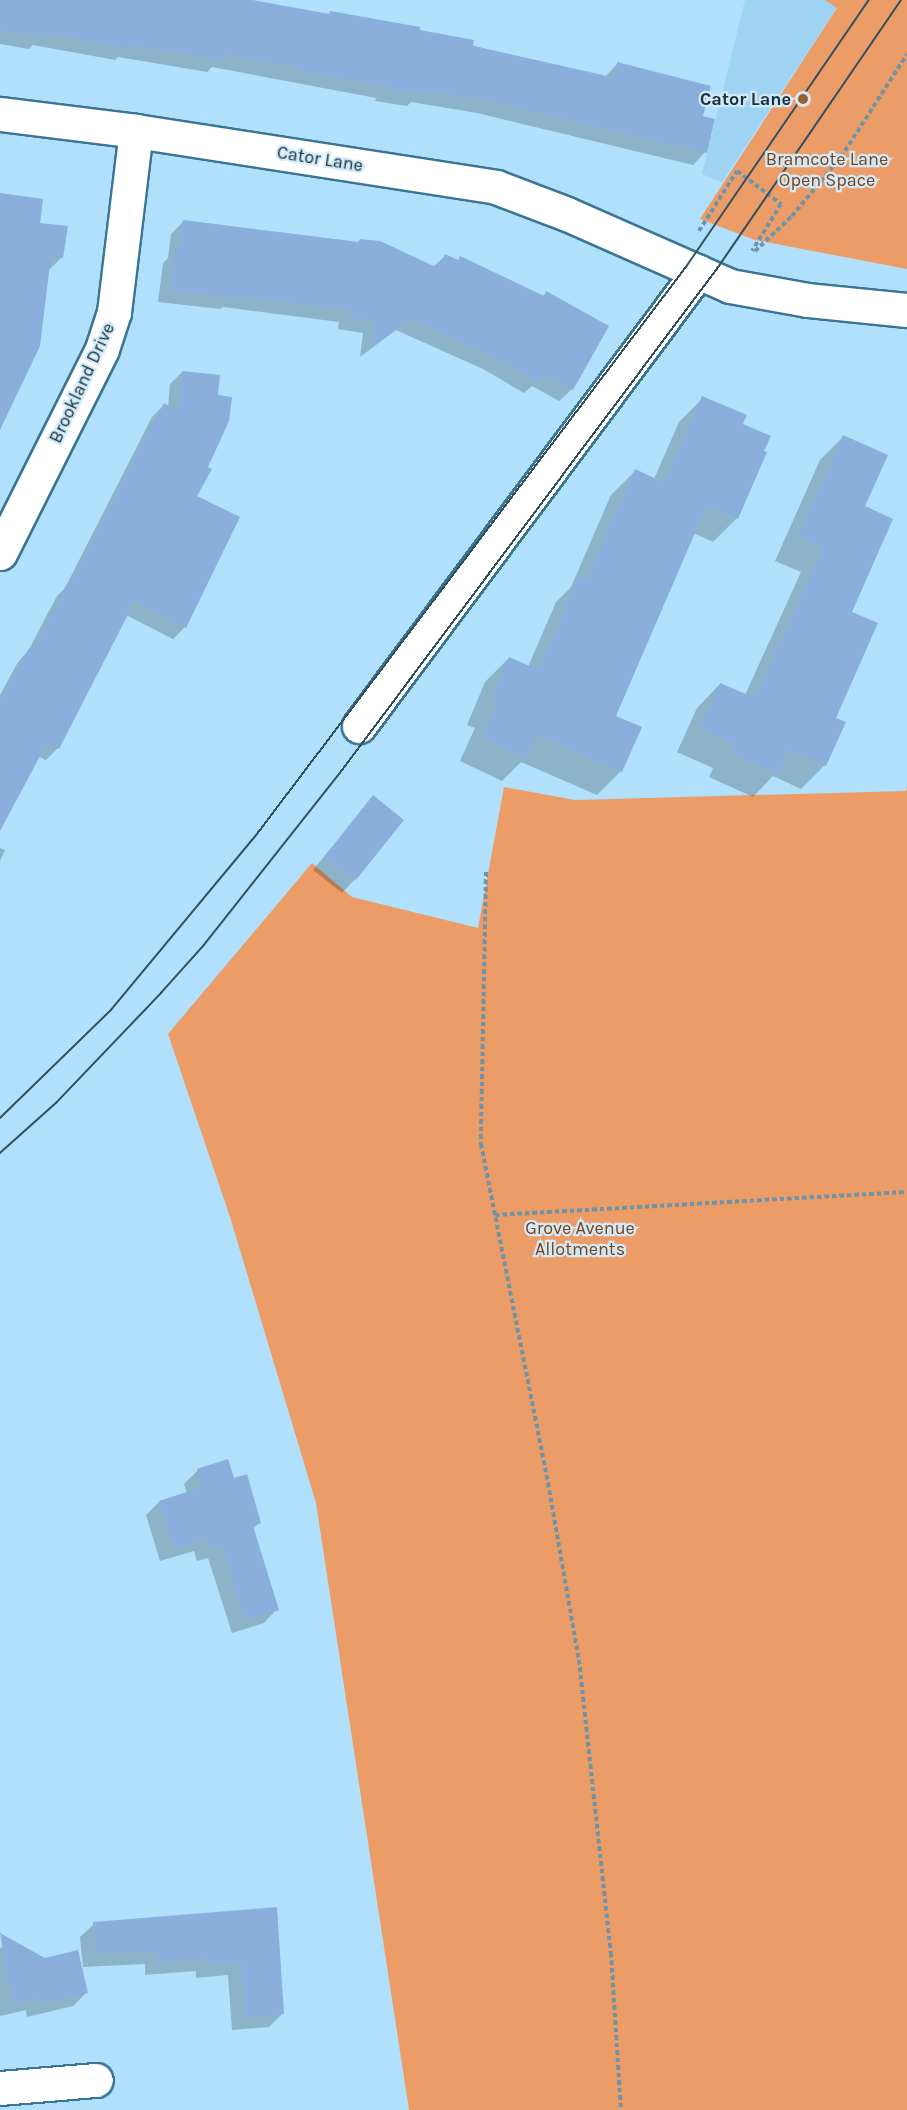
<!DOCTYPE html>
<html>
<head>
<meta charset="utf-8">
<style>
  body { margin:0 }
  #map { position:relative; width:907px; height:2110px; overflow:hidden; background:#b0e0fb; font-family:Karla,sans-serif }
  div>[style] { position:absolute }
  .built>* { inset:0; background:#9ed4f2 }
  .green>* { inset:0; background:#ec9c67 }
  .shadow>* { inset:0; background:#0003 }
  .building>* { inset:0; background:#8aafdd }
  .path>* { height:4px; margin-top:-2px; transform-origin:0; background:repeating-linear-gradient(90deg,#6e94a9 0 4.5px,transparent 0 7.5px) }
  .roads { filter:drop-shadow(2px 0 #3a7594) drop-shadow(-2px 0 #3a7594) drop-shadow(0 2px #3a7594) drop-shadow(0 -2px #3a7594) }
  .minor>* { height:33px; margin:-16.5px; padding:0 16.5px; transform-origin:16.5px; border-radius:16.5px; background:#fff }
  .tram>* { height:1.5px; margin:-0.75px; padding:0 0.75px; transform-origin:0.75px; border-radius:0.75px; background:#33505f }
  .dots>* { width:16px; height:16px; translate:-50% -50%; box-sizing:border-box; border:3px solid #d2e9f7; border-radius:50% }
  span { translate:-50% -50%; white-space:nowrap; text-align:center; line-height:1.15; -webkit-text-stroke:4.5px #d2e9f7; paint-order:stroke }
  .poi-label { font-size:18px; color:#17303d; font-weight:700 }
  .right { translate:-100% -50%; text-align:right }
  .street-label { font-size:18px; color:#17303d }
  .park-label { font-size:18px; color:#7b4217 }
</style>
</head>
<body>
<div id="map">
  <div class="built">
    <i style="clip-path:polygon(745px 0,825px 0,837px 7px,722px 182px,702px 174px)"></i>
  </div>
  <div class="green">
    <i style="clip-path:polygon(825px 0,907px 0,907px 269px,755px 240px,700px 219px,837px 8px)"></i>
    <i style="clip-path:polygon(504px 787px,575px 800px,906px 791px,907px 787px,907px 2110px,409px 2110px,316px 1503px,230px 1217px,168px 1034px,312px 863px,352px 897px,478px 928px)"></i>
  </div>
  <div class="shadow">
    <i style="clip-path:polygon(0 0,244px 0,328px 15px,330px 12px,605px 77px,617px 64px,701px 117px,705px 152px,693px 165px,477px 113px,411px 102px,407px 106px,375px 101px,376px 98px,212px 67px,207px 72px,118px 57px,115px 60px,33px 45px,29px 49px,0 44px)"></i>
    <i style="clip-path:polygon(0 194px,38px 224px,62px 257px,49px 270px,0 421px)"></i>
    <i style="clip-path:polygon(184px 221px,357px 243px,360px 240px,433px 267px,445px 256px,543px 296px,547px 292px,572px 389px,559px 401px,532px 386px,524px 393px,483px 369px,396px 330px,360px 357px,363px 333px,338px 329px,339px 322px,223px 307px,220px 309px,158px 302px,163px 263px,168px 258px,171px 234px)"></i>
    <i style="clip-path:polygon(182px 372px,195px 497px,185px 627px,173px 639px,126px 615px,58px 748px,46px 760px,38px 756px,0 828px,0 695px,18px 662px,28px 651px,57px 596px,65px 588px,152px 417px,164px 405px,168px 407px,170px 384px)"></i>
    <i style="clip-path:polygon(703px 398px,741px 424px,737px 518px,713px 542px,693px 533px,614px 717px,621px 771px,597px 795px,521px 762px,502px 781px,460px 761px,475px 728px,467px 725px,485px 682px,509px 658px,528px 667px,556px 602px,571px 587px,611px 495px,635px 471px,654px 479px,679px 422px)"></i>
    <i style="clip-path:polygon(843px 437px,863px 507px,850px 612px,825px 765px,801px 789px,773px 776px,753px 797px,709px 777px,713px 768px,677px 752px,697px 708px,720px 684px,745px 695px,801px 572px,775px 561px,820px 460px)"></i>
    <i style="clip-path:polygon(373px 797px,355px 879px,342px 893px,313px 870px)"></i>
    <i style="clip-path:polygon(0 848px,5px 850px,0 861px)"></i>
    <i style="clip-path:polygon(198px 1470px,233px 1480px,260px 1522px,252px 1530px,277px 1609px,264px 1623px,232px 1633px,208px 1558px,197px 1561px,194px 1551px,160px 1561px,146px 1515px,159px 1502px,187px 1493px,184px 1484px)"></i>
    <i style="clip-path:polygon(275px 1908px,283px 2013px,269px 2027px,232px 2030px,228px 1975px,196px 1978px,196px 1971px,145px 1975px,145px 1964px,83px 1967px,80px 1937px,94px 1924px)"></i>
    <i style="clip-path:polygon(17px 1944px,86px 1993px,73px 2006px,27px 2017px,26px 2010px,0 2016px,0 1948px)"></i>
  </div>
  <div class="building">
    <i style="clip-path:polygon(0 0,253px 0,329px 14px,330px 11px,420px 27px,420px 30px,474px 40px,473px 46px,616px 78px,617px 62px,711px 86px,703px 116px,715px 119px,707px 153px,490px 101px,422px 90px,421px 94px,387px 89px,387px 86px,295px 70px,295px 67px,222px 54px,221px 60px,130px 45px,129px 48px,44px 33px,43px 37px,0 30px)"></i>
    <i style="clip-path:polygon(0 193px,43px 199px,40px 223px,68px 226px,63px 258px,51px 256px,40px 346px,0 430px)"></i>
    <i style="clip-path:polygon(183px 220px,359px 242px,360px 239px,380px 241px,438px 268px,445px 254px,458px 260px,460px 256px,544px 296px,546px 291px,609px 326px,573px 390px,543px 373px,538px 382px,495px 357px,410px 318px,372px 347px,375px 321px,350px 317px,351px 310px,235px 295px,234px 298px,170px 290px,175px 249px,179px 250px)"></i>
    <i style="clip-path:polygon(182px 371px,220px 375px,218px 395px,232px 397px,229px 421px,208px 467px,212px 469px,197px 496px,240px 517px,186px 628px,135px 601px,59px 749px,47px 743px,0 831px,0 702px,29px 648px,34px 650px,68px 582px,71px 584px,164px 403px,178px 411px)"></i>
    <i style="clip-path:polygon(702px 396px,747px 415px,743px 424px,771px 436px,764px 451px,767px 452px,738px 519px,707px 505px,616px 716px,642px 727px,622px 772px,538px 735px,527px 758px,482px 737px,498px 704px,490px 701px,509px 657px,539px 670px,579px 577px,587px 580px,635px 469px,665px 483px)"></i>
    <i style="clip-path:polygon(843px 435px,888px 455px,865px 506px,893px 519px,852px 612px,878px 623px,836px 718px,846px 722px,826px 766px,789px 749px,778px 774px,731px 753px,735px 744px,699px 728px,720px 683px,755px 698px,823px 548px,798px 537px)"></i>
    <i style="clip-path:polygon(373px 795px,404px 820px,356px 880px,325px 856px)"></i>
    <i style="clip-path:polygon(228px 1459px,234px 1478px,247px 1474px,261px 1523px,253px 1526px,279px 1610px,245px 1620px,222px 1545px,210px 1549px,207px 1539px,174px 1549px,159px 1501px,202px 1487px,197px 1469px)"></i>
    <i style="clip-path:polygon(277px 1907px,284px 2014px,245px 2017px,241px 1962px,209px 1965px,209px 1958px,158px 1962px,158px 1951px,96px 1954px,93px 1922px)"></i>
    <i style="clip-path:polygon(0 1933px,45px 1958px,78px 1950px,88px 1993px,40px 2004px,39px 1998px,12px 2003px)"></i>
  </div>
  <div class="path">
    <i style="left:699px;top:231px;width:71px;rotate:-57.7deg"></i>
    <i style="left:737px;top:171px;width:55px;rotate:36.9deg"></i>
    <i style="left:781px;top:204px;width:55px;rotate:121.7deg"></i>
    <i style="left:755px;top:251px;width:51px;rotate:-43.4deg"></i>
    <i style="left:792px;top:216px;width:77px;rotate:-50.3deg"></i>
    <i style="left:841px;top:157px;width:122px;rotate:-57.3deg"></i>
    <i style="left:486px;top:872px;width:272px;rotate:91.1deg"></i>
    <i style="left:481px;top:1144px;width:346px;rotate:78.8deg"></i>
    <i style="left:548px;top:1483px;width:180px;rotate:80.1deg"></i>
    <i style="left:579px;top:1660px;width:295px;rotate:83.8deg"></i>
    <i style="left:611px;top:1953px;width:157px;rotate:86.4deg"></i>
    <i style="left:495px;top:1215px;width:413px;rotate:-3.2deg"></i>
  </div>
  <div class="roads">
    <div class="minor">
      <i style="left:0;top:114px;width:137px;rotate:7.1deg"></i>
      <i style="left:136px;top:131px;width:364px;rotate:8.8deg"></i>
      <i style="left:496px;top:187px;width:76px;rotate:20.8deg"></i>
      <i style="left:567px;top:214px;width:178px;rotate:23.8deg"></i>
      <i style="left:730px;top:286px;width:79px;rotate:10.2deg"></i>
      <i style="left:808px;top:300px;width:100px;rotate:5.8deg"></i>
      <i style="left:0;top:553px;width:228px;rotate:-63.4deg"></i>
      <i style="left:102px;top:349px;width:39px;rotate:-72deg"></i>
      <i style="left:114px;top:312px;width:182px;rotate:-83.1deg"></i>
      <i style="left:359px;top:726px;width:567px;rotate:-53.25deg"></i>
      <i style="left:0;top:2088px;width:96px;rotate:-4.8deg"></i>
    </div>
  </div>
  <div class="tram">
    <i style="left:0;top:1118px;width:155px;rotate:-44.2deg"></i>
    <i style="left:111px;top:1010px;width:229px;rotate:-50.3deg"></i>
    <i style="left:257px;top:834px;width:711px;rotate:-52.89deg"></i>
    <i style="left:686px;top:267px;width:324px;rotate:-55.6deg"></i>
    <i style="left:0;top:1153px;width:76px;rotate:-41.8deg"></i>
    <i style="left:57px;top:1102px;width:151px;rotate:-46.3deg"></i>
    <i style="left:161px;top:993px;width:64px;rotate:-48.1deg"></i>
    <i style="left:204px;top:945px;width:219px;rotate:-51.7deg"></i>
    <i style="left:340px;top:773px;width:633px;rotate:-53.22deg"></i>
    <i style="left:719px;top:266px;width:322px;rotate:-55.6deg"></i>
  </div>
  <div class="dots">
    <i style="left:803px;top:99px;background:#9e5b2b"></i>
  </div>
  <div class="poi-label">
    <span class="right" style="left:791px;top:99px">Cator Lane</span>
  </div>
  <div class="street-label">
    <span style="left:320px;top:159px;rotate:9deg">Cator Lane</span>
    <span style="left:82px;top:383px;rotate:-65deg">Brookland Drive</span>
  </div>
  <div class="park-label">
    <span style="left:827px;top:170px">Bramcote Lane<br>Open Space</span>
    <span style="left:580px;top:1239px">Grove Avenue<br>Allotments</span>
  </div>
</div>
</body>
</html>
